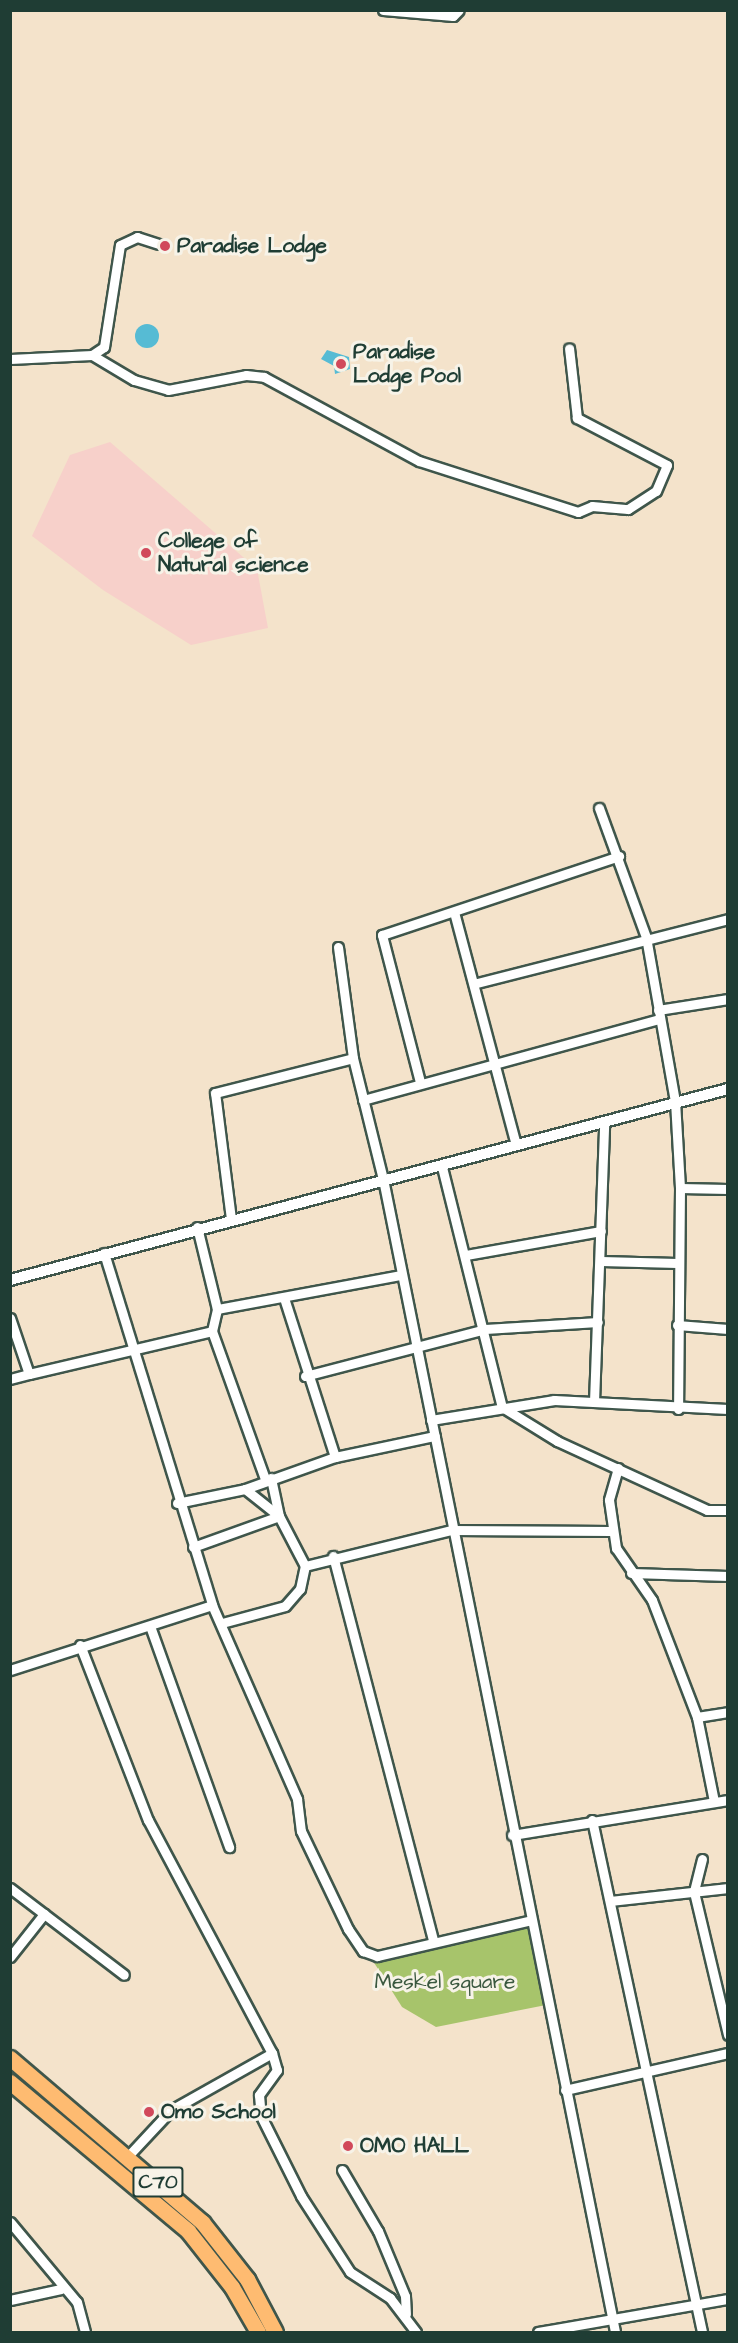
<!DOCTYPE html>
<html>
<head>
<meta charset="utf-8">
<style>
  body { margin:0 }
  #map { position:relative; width:738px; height:2343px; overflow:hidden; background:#f4e3cb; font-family:"Architects Daughter",sans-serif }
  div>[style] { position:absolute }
  .built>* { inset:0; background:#f7d0ca }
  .green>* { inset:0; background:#a7c46b }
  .water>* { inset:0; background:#56bbd4 }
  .round { border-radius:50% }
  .roads { filter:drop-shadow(2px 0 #3f564b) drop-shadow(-2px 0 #3f564b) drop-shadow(0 2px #3f564b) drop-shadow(0 -2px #3f564b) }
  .minor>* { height:9px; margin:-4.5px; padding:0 4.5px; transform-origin:4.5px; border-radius:4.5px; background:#fff }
  .tertiary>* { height:10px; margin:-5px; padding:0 5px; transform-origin:5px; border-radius:5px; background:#fff }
  .trunk>* { height:15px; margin:-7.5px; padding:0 7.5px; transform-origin:7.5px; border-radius:7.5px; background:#febb71 }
  .dots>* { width:16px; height:16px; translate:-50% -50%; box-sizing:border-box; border:3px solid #f7f3e8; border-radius:50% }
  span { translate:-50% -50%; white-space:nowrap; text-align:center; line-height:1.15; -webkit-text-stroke:6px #f7f3e8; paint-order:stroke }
  .shield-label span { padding:2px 4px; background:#f7f3e8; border:2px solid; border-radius:4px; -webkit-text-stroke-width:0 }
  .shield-label { font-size:20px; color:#1f3d34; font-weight:700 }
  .poi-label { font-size:21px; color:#1f3d34; font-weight:700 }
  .left { translate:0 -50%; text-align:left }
  .park-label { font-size:21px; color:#3a583f }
  .frame { position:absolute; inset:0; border:12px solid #1f3d34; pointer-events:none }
</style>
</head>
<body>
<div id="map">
  <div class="built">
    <i style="clip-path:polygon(110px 442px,257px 569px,268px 628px,191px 645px,103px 590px,32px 536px,70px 455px)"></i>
  </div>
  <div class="green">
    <i style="clip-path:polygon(530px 1923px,546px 2005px,436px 2027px,402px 2007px,373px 1961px,388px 1950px)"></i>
  </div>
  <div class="water">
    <i class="round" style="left:135px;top:324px;width:24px;height:24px"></i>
    <i style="clip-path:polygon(327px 350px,349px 357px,350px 369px,335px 374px,334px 366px,321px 359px)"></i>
  </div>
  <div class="roads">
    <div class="minor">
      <i style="left:383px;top:10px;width:70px;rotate:4.9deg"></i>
      <i style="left:453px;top:16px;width:8px;rotate:-45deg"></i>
      <i style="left:92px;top:355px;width:49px;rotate:30.8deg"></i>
      <i style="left:134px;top:380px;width:35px;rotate:16deg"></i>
      <i style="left:168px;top:390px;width:79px;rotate:-10.9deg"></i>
      <i style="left:246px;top:375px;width:18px;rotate:6deg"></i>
      <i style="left:264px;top:377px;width:176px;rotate:28.5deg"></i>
      <i style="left:419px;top:461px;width:167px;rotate:17.8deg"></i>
      <i style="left:578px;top:512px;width:15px;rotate:-23deg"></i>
      <i style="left:592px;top:506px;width:36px;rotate:5deg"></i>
      <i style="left:628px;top:509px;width:33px;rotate:-33deg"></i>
      <i style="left:656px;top:491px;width:28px;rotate:-67deg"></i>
      <i style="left:667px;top:465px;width:102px;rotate:-152.4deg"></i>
      <i style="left:577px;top:418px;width:70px;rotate:-96.5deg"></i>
      <i style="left:10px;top:359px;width:82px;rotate:-2.8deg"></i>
      <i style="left:92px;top:355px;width:14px;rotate:-34deg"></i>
      <i style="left:104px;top:347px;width:103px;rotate:-81.1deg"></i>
      <i style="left:120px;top:245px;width:19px;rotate:-25deg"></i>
      <i style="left:137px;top:237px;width:22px;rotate:18deg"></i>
      <i style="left:599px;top:808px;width:137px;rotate:70deg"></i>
      <i style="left:646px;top:937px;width:167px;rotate:80deg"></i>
      <i style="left:675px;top:1101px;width:87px;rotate:86.7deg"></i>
      <i style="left:680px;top:1188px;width:221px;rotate:90.5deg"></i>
      <i style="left:454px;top:912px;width:241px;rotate:75.1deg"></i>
      <i style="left:338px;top:947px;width:112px;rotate:82.3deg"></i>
      <i style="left:353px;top:1058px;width:125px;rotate:76.1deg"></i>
      <i style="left:383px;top:1179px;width:1176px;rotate:78.62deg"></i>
      <i style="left:477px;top:983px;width:259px;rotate:-14.3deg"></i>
      <i style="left:658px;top:1010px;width:71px;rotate:-8.9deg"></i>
      <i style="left:420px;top:1082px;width:152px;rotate:-104.5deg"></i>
      <i style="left:382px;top:935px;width:250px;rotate:-18.4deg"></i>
      <i style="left:363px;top:1100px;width:307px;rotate:-15.3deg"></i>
      <i style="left:442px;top:1167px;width:247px;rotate:76deg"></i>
      <i style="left:502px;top:1407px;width:65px;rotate:31.7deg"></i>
      <i style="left:557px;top:1441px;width:165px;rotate:24.7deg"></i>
      <i style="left:707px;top:1510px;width:21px"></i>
      <i style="left:680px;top:1188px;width:48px;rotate:1.2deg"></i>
      <i style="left:231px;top:1219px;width:127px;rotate:-97.2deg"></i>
      <i style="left:215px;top:1093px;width:142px;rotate:-14.2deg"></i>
      <i style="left:197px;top:1227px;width:84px;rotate:76.3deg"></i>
      <i style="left:104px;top:1253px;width:368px;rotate:72.9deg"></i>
      <i style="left:212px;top:1605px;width:212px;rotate:66.3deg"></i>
      <i style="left:297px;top:1799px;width:32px;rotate:83deg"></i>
      <i style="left:301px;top:1831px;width:109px;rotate:64.4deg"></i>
      <i style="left:348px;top:1929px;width:27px;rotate:56deg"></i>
      <i style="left:363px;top:1951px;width:15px;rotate:20deg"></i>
      <i style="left:377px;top:1956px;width:155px;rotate:-13.1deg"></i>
      <i style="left:466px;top:1255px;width:137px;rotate:-10.1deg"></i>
      <i style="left:601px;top:1261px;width:76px;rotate:1.5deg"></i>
      <i style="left:284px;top:1298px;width:167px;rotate:72.2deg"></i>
      <i style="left:10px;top:1318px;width:59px;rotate:71.3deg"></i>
      <i style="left:29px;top:1374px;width:188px;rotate:-13.2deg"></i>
      <i style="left:212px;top:1331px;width:23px;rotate:-77deg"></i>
      <i style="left:217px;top:1309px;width:187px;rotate:-10.5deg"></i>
      <i style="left:677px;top:1325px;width:51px;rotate:4.5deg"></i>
      <i style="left:212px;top:1331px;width:157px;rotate:70.3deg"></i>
      <i style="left:305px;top:1376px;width:186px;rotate:-14.6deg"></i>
      <i style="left:485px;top:1329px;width:113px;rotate:-3.5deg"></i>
      <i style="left:10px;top:1379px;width:20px;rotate:-15deg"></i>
      <i style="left:594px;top:1402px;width:279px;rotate:-87.9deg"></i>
      <i style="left:431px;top:1420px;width:125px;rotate:-9.2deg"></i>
      <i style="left:554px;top:1400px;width:174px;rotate:3deg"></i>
      <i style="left:618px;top:1468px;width:33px;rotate:106deg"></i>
      <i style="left:609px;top:1500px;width:49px;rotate:81.7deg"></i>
      <i style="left:616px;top:1548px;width:63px;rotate:55.3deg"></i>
      <i style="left:652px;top:1600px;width:125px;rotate:69deg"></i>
      <i style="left:697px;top:1717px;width:86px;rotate:78.6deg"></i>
      <i style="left:245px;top:1489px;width:43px;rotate:38.5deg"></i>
      <i style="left:177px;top:1503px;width:69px;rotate:-11.6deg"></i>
      <i style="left:245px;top:1489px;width:96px;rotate:-19.6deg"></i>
      <i style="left:335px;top:1457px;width:102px;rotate:-11.9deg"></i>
      <i style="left:193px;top:1547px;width:91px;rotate:-19.8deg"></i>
      <i style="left:333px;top:1556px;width:398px;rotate:75.4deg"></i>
      <i style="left:305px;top:1566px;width:151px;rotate:-13.8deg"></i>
      <i style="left:452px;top:1530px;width:159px;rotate:0.4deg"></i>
      <i style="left:631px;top:1573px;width:97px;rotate:1.8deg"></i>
      <i style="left:222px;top:1623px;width:65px;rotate:-15.1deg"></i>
      <i style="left:285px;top:1606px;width:23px;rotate:-49deg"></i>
      <i style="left:300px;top:1589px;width:24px;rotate:-78deg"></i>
      <i style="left:305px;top:1566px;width:56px;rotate:-117.5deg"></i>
      <i style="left:279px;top:1516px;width:39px;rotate:-102deg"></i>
      <i style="left:150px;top:1626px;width:235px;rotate:70.3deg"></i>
      <i style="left:80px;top:1645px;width:188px;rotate:68.8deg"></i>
      <i style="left:148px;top:1820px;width:264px;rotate:62deg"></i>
      <i style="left:272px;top:2053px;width:18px;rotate:74deg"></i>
      <i style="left:277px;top:2070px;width:31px;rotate:126deg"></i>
      <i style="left:259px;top:2095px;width:21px;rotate:85deg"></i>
      <i style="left:261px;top:2116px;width:89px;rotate:63.4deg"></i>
      <i style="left:301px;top:2196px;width:90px;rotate:57.2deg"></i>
      <i style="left:350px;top:2272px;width:48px;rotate:33deg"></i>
      <i style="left:390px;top:2298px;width:43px;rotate:52.6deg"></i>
      <i style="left:10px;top:1670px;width:212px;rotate:-17.8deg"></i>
      <i style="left:697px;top:1717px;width:31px;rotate:-9deg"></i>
      <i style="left:592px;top:1820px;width:524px;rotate:77.87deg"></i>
      <i style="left:512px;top:1835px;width:219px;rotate:-9.2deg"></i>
      <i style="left:702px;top:1859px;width:34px;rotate:104deg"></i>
      <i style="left:694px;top:1892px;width:147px;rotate:76.6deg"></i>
      <i style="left:10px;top:1888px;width:143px;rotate:37.3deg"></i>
      <i style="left:610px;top:1901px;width:119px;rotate:-6.3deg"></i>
      <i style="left:10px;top:1957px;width:55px;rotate:-51.7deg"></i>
      <i style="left:565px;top:2090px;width:167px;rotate:-12.8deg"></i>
      <i style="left:129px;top:2155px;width:62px;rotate:-47deg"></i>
      <i style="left:171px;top:2110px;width:116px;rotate:-29.4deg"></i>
      <i style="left:342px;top:2170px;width:71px;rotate:59.5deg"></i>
      <i style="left:378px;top:2231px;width:70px;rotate:67.4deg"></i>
      <i style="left:405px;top:2296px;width:18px;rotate:87deg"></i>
      <i style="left:10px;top:2222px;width:104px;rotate:50.1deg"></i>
      <i style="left:77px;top:2302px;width:31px;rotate:75deg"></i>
      <i style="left:10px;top:2300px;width:52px;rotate:-12.2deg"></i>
      <i style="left:538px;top:2332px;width:193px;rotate:-9.9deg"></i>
    </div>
    <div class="tertiary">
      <i style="left:10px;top:1280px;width:743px;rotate:-14.9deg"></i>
    </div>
    <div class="trunk">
      <i style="left:10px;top:2058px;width:253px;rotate:40.5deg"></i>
      <i style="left:202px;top:2222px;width:73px;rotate:51.7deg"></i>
      <i style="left:247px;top:2279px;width:60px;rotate:62.2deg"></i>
      <i style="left:10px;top:2082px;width:232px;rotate:39.9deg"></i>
      <i style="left:188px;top:2231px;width:71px;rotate:51.8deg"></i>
      <i style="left:232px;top:2287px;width:52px;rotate:60deg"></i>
    </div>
  </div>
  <div class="dots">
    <i style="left:165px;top:246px;background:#d1495b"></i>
    <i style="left:341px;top:364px;background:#d1495b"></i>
    <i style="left:146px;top:553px;background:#d1495b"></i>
    <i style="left:149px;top:2112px;background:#d1495b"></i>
    <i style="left:348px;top:2146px;background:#d1495b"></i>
  </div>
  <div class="shield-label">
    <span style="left:158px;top:2182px">C70</span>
  </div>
  <div class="poi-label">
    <span class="left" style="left:177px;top:246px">Paradise Lodge</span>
    <span class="left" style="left:353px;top:364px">Paradise<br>Lodge Pool</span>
    <span class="left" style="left:158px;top:553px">College of<br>Natural science</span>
    <span class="left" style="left:161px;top:2112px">Omo School</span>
    <span class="left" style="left:360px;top:2146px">OMO HALL</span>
  </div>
  <div class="park-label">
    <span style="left:445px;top:1982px">Meskel square</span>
  </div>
  <div class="frame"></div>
</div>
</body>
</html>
